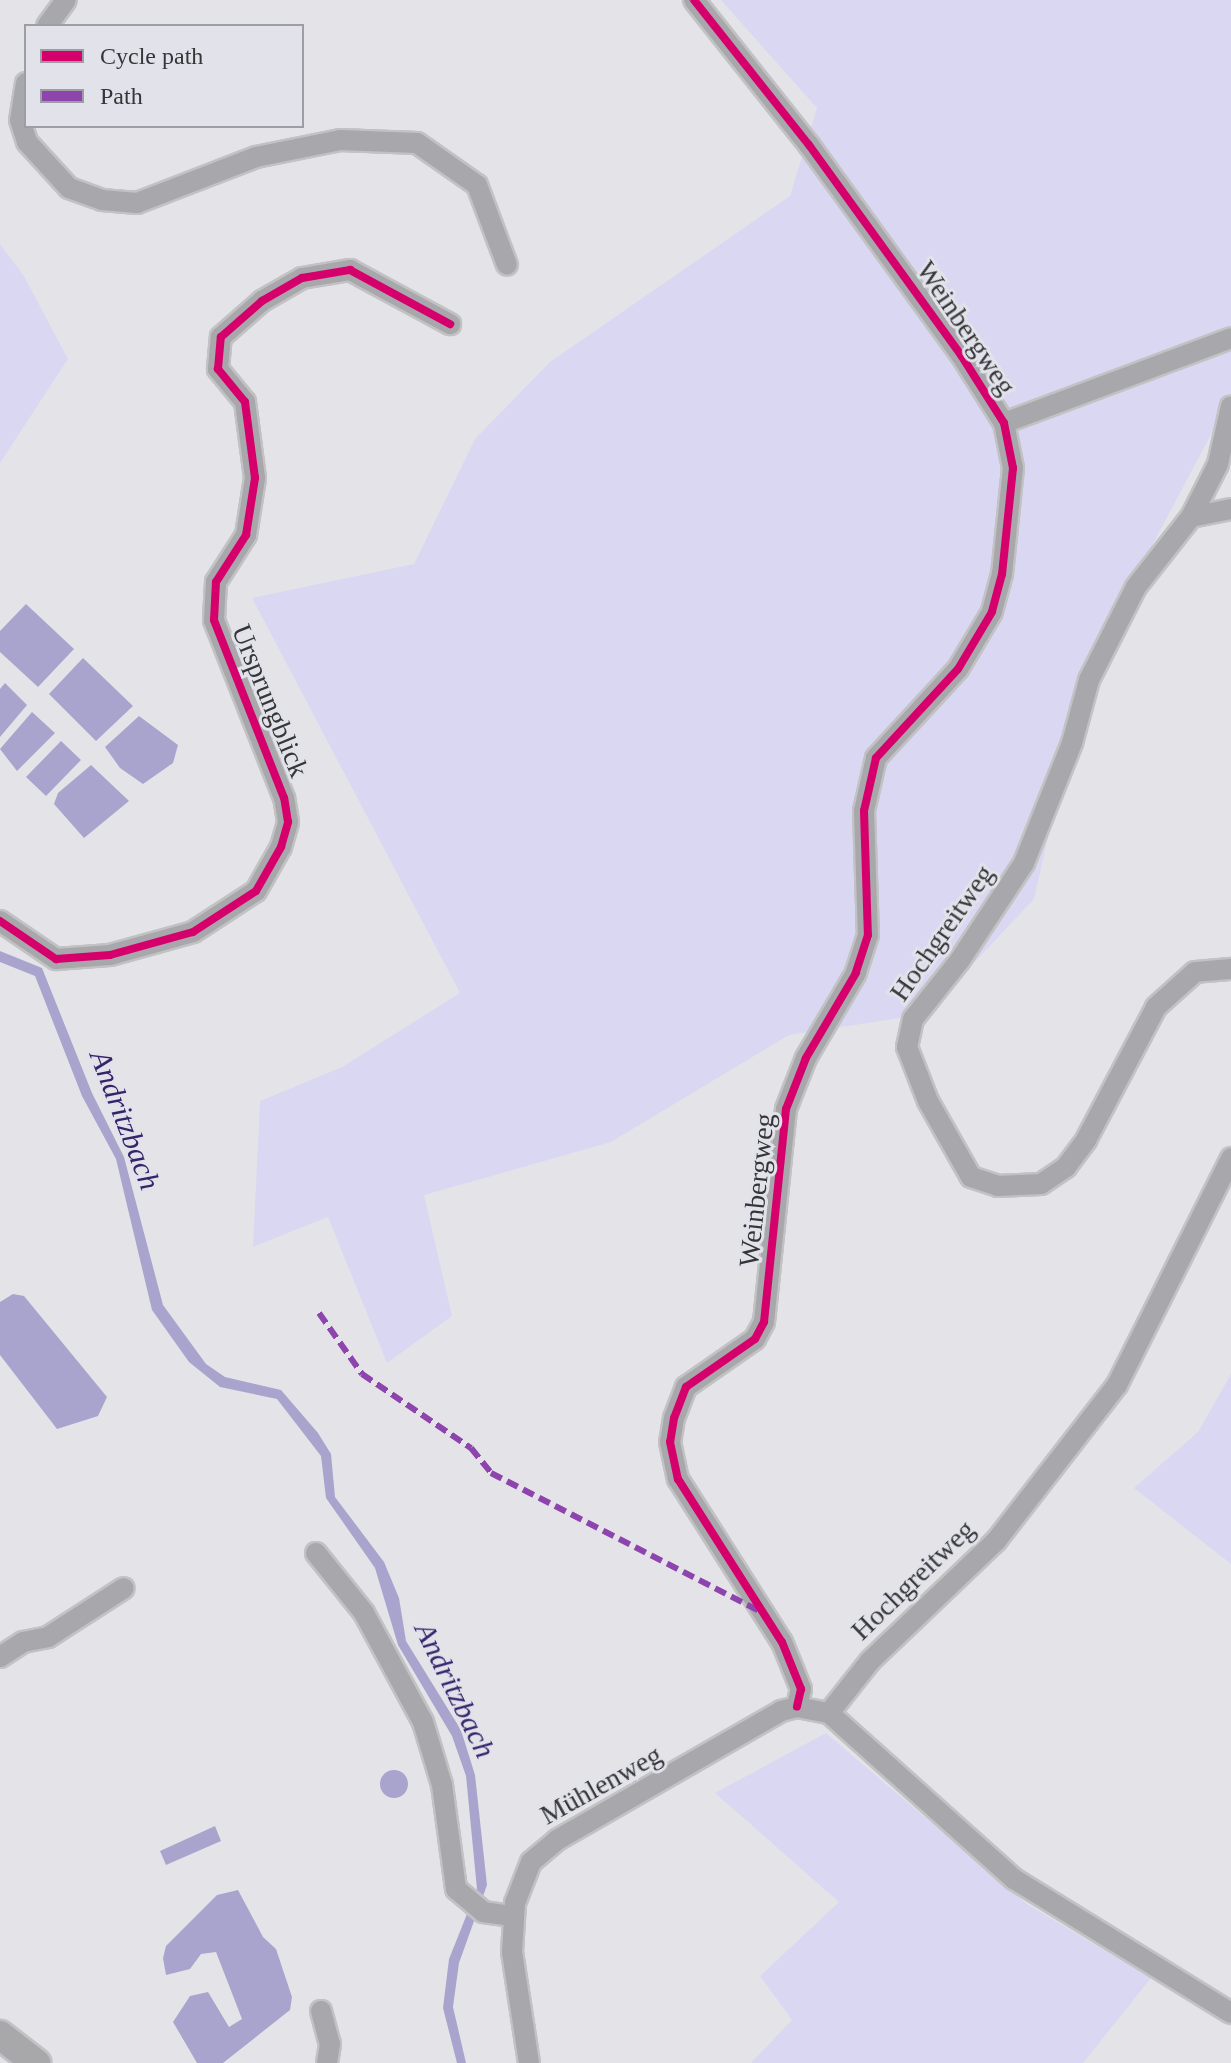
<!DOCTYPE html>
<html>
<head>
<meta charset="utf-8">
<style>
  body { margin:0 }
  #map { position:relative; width:1231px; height:2063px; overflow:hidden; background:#e4e4e8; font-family:"Times New Roman",serif }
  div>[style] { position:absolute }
  .green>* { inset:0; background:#dad7f2 }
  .water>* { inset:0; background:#a9a4ce }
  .round { border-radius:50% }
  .roads { filter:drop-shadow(2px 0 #c2c2c4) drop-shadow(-2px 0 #c2c2c4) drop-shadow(0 2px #c2c2c4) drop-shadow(0 -2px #c2c2c4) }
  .minor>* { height:20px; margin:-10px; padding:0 10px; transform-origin:10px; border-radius:10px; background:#a8a8ac }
  .secondary>* { height:28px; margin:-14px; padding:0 14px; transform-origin:14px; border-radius:14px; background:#a8a8ab }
  .quiet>* { height:6px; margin-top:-3px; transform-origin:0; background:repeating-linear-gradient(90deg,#8e44ad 0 12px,transparent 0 18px) }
  .cycleway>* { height:8px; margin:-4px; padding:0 4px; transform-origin:4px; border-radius:4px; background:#d6006c }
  span { translate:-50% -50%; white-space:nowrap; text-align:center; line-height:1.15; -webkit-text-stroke:6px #e2e2ea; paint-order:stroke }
  .street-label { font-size:28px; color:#363639 }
  .water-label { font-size:30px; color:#36246b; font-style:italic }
  .legend { position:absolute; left:24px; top:24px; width:280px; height:104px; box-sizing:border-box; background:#e2e2ea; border:2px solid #9d9da3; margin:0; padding:10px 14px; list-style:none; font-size:24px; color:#363639 }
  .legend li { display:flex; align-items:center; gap:16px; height:40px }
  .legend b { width:40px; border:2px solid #9d9da3 }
</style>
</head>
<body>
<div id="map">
  <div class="green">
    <i style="clip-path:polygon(721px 0,1231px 0,1231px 397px,1087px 668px,1034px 899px,926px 1014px,789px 1035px,611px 1142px,424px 1195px,452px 1316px,387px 1363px,328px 1217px,253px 1247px,260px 1101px,342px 1067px,460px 993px,252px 598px,414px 564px,475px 439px,550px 362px,790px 196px,817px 108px)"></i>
    <i style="clip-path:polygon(0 244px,24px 276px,68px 359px,0 463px)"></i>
    <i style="clip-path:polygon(1231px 1374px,1231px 1564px,1134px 1488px,1198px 1432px)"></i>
    <i style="clip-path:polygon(826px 1733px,1027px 1904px,1151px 1978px,1083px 2063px,751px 2063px,792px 2020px,760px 1976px,839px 1902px,715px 1793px)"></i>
  </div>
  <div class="water">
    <i style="clip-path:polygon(26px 604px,74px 649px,38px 687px,0 652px,0 631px)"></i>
    <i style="clip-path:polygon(83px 658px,133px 706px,96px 741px,49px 694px)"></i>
    <i style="clip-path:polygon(5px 683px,27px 705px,0 737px,0 689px)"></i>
    <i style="clip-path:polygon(32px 712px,55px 733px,17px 771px,0 749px)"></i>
    <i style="clip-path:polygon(139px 716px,178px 745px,173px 763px,143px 784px,120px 768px,105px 747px)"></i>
    <i style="clip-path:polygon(61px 741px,81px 760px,46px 796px,26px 777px)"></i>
    <i style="clip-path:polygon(91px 765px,129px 801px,84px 838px,54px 804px,58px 793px)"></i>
    <i style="clip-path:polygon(0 951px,42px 968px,92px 1093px,124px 1157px,163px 1305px,206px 1364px,225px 1377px,281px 1390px,318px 1433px,331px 1454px,335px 1497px,384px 1562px,399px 1598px,406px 1641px,461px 1730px,475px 1775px,487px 1885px,459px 1963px,453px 2007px,466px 2063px,457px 2063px,443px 2008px,449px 1959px,477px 1889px,466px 1776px,452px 1736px,398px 1645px,375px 1568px,326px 1498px,321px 1456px,277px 1399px,220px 1387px,189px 1362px,152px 1310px,116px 1159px,82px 1096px,35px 976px,0 962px)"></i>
    <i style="clip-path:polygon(13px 1294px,24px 1296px,107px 1397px,98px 1416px,57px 1429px,0 1355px,0 1302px)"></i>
    <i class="round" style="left:380px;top:1770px;width:28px;height:28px"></i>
    <i style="clip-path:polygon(215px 1826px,221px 1841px,166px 1865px,160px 1851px)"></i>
    <i style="clip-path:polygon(238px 1890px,263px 1937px,276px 1949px,292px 1997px,290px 2010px,223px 2063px,197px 2063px,173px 2022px,190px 1996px,208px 1992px,229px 2027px,242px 2019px,216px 1952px,201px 1954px,190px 1969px,166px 1975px,163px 1958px,166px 1946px,217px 1895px)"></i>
  </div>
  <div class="roads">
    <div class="minor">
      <i style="left:694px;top:0;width:185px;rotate:51.6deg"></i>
      <i style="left:809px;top:145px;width:259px;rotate:54.1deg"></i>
      <i style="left:961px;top:355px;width:80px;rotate:57.7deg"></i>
      <i style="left:1004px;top:423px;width:46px;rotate:78.7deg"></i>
      <i style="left:1013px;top:468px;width:107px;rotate:95.9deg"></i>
      <i style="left:1002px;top:574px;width:39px;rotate:105deg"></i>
      <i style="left:992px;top:612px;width:66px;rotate:120.8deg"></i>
      <i style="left:958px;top:669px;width:121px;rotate:132.7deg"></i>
      <i style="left:876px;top:758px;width:54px;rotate:102.8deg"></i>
      <i style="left:864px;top:811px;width:124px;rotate:88.2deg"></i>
      <i style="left:868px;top:935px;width:40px;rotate:108deg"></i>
      <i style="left:856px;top:973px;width:99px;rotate:120.5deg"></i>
      <i style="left:806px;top:1058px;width:55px;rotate:111.4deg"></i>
      <i style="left:786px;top:1109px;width:214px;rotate:95.9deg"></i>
      <i style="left:764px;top:1322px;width:19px;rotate:118deg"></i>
      <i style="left:755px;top:1339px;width:84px;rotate:145.2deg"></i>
      <i style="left:686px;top:1387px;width:33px;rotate:111deg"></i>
      <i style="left:674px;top:1418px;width:24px;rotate:99deg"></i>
      <i style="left:670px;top:1442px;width:38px;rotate:78deg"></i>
      <i style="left:678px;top:1479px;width:193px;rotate:57.5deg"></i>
      <i style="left:782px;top:1642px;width:51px;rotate:68deg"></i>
      <i style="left:801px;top:1689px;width:18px;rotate:103deg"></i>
      <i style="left:47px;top:26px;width:32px;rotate:-54deg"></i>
      <i style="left:26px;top:83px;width:37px;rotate:99deg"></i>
      <i style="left:20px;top:120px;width:23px;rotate:72deg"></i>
      <i style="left:27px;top:142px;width:62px;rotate:47.6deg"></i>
      <i style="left:69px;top:188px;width:35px;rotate:20deg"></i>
      <i style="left:102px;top:200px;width:35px;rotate:5deg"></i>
      <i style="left:137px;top:203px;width:128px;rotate:-21.1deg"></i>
      <i style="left:256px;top:157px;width:86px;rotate:-11.4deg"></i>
      <i style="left:340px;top:140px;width:77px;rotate:2.2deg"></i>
      <i style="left:417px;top:143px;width:73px;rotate:35deg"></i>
      <i style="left:477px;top:185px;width:85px;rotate:69.4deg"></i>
      <i style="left:1004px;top:423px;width:242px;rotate:-20.5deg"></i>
      <i style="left:1231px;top:509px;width:41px;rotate:168.7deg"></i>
      <i style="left:1191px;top:517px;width:89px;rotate:128.2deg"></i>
      <i style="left:1136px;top:587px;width:104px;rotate:116.8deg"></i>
      <i style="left:1089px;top:680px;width:65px;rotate:105.1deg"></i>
      <i style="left:1072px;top:743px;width:129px;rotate:111.8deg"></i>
      <i style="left:1024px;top:863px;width:116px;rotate:123.4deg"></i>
      <i style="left:960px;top:960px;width:75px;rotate:128.5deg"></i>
      <i style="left:913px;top:1019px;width:29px;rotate:102deg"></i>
      <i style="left:907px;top:1047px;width:58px;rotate:68.7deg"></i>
      <i style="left:928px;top:1101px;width:87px;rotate:60.5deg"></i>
      <i style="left:971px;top:1177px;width:28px;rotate:18deg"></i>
      <i style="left:998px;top:1186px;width:43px;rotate:-2.7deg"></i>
      <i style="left:1041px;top:1184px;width:30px;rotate:-34deg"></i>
      <i style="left:1066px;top:1167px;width:34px;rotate:-53deg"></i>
      <i style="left:1086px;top:1140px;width:150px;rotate:-62.2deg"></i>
      <i style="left:1156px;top:1007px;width:52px;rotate:-41.9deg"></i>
      <i style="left:1195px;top:972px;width:36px;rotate:-5deg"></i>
      <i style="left:1191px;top:517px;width:59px;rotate:-63deg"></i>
      <i style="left:1218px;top:464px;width:59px;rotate:-77.4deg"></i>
      <i style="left:0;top:921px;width:68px;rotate:34.2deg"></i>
      <i style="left:56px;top:959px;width:54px;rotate:-4.2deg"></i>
      <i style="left:110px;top:955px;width:86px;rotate:-15.5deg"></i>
      <i style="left:193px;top:932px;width:75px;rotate:-33.1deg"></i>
      <i style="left:256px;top:891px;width:51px;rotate:-60.4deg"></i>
      <i style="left:281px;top:847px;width:26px;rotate:-74deg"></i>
      <i style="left:288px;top:822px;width:24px;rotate:-99deg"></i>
      <i style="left:284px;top:798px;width:191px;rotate:-111.5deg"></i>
      <i style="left:214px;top:620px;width:38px;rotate:-87deg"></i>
      <i style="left:216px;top:582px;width:56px;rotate:-57.4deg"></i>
      <i style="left:246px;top:535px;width:58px;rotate:-81deg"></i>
      <i style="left:255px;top:478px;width:77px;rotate:-97.5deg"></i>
      <i style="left:245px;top:402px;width:43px;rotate:-129.3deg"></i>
      <i style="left:218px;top:369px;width:32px;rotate:-85deg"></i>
      <i style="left:221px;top:337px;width:55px;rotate:-41.3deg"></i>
      <i style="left:262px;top:301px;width:46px;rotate:-29.9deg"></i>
      <i style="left:302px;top:278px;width:49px;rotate:-9.5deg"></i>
      <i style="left:350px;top:270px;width:114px;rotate:28.4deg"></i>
      <i style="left:316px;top:1553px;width:77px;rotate:51.3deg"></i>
      <i style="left:364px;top:1613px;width:124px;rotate:61.6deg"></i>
      <i style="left:423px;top:1722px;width:66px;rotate:73.2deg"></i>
      <i style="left:442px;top:1785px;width:105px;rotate:82.3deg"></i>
      <i style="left:456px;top:1889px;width:35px;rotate:40deg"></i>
      <i style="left:483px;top:1912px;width:30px;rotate:8deg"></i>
      <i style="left:0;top:1657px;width:27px;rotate:-33deg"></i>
      <i style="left:23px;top:1642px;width:25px;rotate:-11deg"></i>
      <i style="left:48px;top:1637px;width:90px;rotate:-32.8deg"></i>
      <i style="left:829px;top:1713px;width:66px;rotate:-51.7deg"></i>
      <i style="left:870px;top:1661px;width:174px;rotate:-43.6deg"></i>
      <i style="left:996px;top:1541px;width:197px;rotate:-52.2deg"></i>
      <i style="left:1117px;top:1385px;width:254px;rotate:-63.3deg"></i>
      <i style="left:829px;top:1713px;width:249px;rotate:41.9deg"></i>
      <i style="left:1014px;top:1879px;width:255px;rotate:31.7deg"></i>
      <i style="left:321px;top:2011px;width:34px;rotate:75deg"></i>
      <i style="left:330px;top:2044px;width:19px;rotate:99deg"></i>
      <i style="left:529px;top:2063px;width:112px;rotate:-98.7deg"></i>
      <i style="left:512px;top:1952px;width:49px;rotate:-86.5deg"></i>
      <i style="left:515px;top:1903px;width:44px;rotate:-68.7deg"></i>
      <i style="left:531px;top:1862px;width:34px;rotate:-40deg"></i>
      <i style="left:557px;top:1840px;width:258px;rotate:-29.9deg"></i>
      <i style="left:781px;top:1711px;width:16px;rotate:-14deg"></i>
      <i style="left:797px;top:1707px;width:33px;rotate:11deg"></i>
    </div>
    <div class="secondary">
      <i style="left:0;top:2035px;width:46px;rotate:37.9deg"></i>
    </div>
  </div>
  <div class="quiet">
    <i style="left:319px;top:1313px;width:75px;rotate:54.8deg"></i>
    <i style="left:362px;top:1374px;width:132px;rotate:34.2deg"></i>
    <i style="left:471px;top:1448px;width:32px;rotate:51deg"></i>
    <i style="left:491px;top:1473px;width:302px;rotate:27.2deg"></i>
  </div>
  <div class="cycleway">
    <i style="left:694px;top:0;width:185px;rotate:51.6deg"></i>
    <i style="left:809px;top:145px;width:259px;rotate:54.1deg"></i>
    <i style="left:961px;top:355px;width:80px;rotate:57.7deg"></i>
    <i style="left:1004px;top:423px;width:46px;rotate:78.7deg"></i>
    <i style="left:1013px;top:468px;width:107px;rotate:95.9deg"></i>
    <i style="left:1002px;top:574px;width:39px;rotate:105deg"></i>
    <i style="left:992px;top:612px;width:66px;rotate:120.8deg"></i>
    <i style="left:958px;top:669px;width:121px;rotate:132.7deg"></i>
    <i style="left:876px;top:758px;width:54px;rotate:102.8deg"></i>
    <i style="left:864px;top:811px;width:124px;rotate:88.2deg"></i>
    <i style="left:868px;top:935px;width:40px;rotate:108deg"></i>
    <i style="left:856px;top:973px;width:99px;rotate:120.5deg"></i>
    <i style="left:806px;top:1058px;width:55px;rotate:111.4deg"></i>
    <i style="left:786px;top:1109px;width:214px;rotate:95.9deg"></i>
    <i style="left:764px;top:1322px;width:19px;rotate:118deg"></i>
    <i style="left:755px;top:1339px;width:84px;rotate:145.2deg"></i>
    <i style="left:686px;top:1387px;width:33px;rotate:111deg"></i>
    <i style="left:674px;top:1418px;width:24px;rotate:99deg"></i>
    <i style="left:670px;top:1442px;width:38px;rotate:78deg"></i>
    <i style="left:678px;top:1479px;width:193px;rotate:57.5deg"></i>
    <i style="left:782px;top:1642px;width:51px;rotate:68deg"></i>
    <i style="left:801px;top:1689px;width:18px;rotate:103deg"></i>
    <i style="left:0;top:921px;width:68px;rotate:34.2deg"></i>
    <i style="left:56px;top:959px;width:54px;rotate:-4.2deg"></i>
    <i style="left:110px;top:955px;width:86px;rotate:-15.5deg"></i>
    <i style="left:193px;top:932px;width:75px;rotate:-33.1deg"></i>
    <i style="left:256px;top:891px;width:51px;rotate:-60.4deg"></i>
    <i style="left:281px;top:847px;width:26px;rotate:-74deg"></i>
    <i style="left:288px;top:822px;width:24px;rotate:-99deg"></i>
    <i style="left:284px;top:798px;width:191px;rotate:-111.5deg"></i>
    <i style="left:214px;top:620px;width:38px;rotate:-87deg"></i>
    <i style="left:216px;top:582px;width:56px;rotate:-57.4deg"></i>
    <i style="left:246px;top:535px;width:58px;rotate:-81deg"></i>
    <i style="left:255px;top:478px;width:77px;rotate:-97.5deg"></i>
    <i style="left:245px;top:402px;width:43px;rotate:-129.3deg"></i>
    <i style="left:218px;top:369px;width:32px;rotate:-85deg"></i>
    <i style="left:221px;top:337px;width:55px;rotate:-41.3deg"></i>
    <i style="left:262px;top:301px;width:46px;rotate:-29.9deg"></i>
    <i style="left:302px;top:278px;width:49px;rotate:-9.5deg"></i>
    <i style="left:350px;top:270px;width:114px;rotate:28.4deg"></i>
  </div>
  <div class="street-label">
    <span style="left:966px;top:328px;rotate:56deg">Weinbergweg</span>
    <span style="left:270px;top:701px;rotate:68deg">Ursprungblick</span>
    <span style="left:942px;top:933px;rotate:-55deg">Hochgreitweg</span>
    <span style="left:757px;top:1190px;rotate:-84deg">Weinbergweg</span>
    <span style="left:913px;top:1580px;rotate:-44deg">Hochgreitweg</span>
    <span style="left:601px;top:1785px;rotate:-29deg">Mühlenweg</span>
  </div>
  <div class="water-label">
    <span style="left:125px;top:1120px;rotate:69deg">Andritzbach</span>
    <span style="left:455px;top:1690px;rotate:64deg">Andritzbach</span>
  </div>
  <ul class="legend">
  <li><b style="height:10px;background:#d6006c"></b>Cycle path</li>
  <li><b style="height:10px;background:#8e44ad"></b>Path</li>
  </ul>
</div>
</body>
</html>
